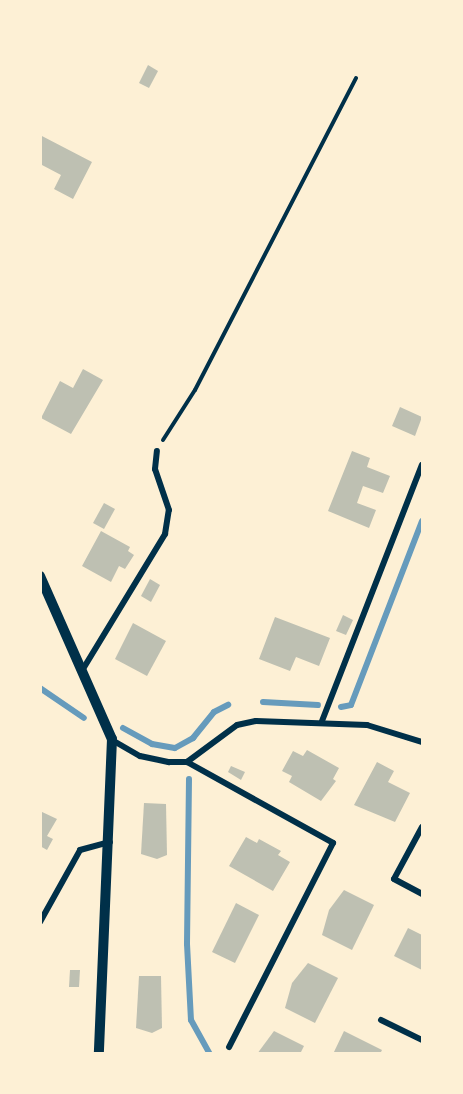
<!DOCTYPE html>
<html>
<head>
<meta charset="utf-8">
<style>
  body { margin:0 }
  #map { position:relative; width:463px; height:1094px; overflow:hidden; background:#fdf0d5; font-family:"PT Sans",sans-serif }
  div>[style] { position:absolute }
  .stream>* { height:6px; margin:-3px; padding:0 3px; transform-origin:3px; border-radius:3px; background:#669bbc }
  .building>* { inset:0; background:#bec0b2 }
  .path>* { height:4px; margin:-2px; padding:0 2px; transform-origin:2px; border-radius:2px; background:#003049 }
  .minor>* { height:6px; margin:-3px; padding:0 3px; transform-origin:3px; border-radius:3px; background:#003049 }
  .tertiary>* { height:10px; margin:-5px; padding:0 5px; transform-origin:5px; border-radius:5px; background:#003049 }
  span { translate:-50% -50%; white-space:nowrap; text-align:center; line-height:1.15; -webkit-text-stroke:4.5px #fdf0d5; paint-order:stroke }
  .frame { position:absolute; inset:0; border:42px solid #fdf0d5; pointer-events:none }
</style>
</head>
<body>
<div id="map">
  <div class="stream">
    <i style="left:40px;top:688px;width:53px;rotate:34.3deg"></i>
    <i style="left:263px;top:702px;width:55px;rotate:3.1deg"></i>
    <i style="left:341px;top:707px;width:10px;rotate:-11deg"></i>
    <i style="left:351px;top:705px;width:197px;rotate:-68.9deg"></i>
    <i style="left:123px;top:728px;width:33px;rotate:29deg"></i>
    <i style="left:152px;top:744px;width:23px;rotate:10deg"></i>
    <i style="left:175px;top:748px;width:21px;rotate:-29deg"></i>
    <i style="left:193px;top:738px;width:33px;rotate:-51deg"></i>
    <i style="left:214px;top:712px;width:16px;rotate:-27deg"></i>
    <i style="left:189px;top:779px;width:165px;rotate:90.7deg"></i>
    <i style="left:187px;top:944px;width:76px;rotate:87deg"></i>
    <i style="left:191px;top:1020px;width:39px;rotate:61deg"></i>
  </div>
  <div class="building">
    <i style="clip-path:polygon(148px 65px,158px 71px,149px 88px,139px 83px)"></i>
    <i style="clip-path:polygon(40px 135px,92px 162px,73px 199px,54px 189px,61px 175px,42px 165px,40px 168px)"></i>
    <i style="clip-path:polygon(83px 369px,103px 380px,71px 434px,41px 418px,60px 381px,73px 388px)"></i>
    <i style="clip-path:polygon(400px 407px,422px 417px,415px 436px,392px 426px)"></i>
    <i style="clip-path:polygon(352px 451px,370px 458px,367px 467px,390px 476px,383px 493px,363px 486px,357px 503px,376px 510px,369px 528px,328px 511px)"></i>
    <i style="clip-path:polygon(104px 503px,115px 509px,104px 529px,93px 523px)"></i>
    <i style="clip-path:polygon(101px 531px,130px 547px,128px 551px,134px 555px,125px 569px,119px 566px,111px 582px,82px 566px)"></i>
    <i style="clip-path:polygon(150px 579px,160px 585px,151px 602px,141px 596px)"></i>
    <i style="clip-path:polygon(343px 615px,353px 620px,346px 635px,336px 631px)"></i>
    <i style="clip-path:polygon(275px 617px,330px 638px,319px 666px,296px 657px,290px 671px,259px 659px)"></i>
    <i style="clip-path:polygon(133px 623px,166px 641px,147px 676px,115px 659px)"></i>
    <i style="clip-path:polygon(307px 750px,339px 768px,333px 779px,336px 781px,321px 801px,289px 782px,292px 776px,282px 771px,293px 751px,303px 756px)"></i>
    <i style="clip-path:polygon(377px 762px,394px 771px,388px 782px,410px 793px,395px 822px,354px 805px)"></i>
    <i style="clip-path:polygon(231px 766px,245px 772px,241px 780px,228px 772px)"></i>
    <i style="clip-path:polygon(144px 803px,166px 804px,167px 855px,157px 859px,141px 854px)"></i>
    <i style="clip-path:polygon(40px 811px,57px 819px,47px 836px,53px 839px,47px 850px,40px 846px)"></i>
    <i style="clip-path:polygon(246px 837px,257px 843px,259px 839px,281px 851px,278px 855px,290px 862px,273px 891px,229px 866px)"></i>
    <i style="clip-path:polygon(344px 890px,374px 905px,352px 950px,322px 935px,329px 910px)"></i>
    <i style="clip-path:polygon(236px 903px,259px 915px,235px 963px,212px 952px)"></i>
    <i style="clip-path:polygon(408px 928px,422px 935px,422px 970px,394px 956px)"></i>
    <i style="clip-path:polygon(308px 963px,338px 978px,315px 1023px,285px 1008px,292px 983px)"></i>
    <i style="clip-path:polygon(70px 970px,80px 970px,79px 987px,69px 987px)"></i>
    <i style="clip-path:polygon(139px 976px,161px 976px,162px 1028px,152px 1033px,136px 1028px)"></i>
    <i style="clip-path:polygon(274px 1031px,304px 1046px,300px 1054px,257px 1054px)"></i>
    <i style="clip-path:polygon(344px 1031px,382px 1050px,380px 1054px,333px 1054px)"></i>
  </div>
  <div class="path">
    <i style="left:163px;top:440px;width:59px;rotate:-57.4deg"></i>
    <i style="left:195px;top:390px;width:351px;rotate:-62.7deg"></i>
  </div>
  <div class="minor">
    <i style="left:83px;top:669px;width:158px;rotate:-58.7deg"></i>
    <i style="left:165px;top:534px;width:24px;rotate:-81deg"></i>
    <i style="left:169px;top:510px;width:43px;rotate:-108.9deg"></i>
    <i style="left:155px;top:469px;width:18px;rotate:-84deg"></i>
    <i style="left:322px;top:721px;width:275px;rotate:-68.7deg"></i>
    <i style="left:112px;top:740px;width:32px;rotate:30deg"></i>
    <i style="left:140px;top:756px;width:30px;rotate:12deg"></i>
    <i style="left:169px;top:762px;width:18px"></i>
    <i style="left:187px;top:762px;width:62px;rotate:-36.5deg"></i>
    <i style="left:237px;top:725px;width:19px;rotate:-12deg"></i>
    <i style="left:256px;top:721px;width:111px;rotate:2.1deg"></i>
    <i style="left:367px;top:725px;width:58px;rotate:17.2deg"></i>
    <i style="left:187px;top:762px;width:167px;rotate:29deg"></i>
    <i style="left:333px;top:843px;width:229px;rotate:117deg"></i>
    <i style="left:422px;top:827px;width:59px;rotate:118.3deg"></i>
    <i style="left:394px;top:879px;width:32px;rotate:28deg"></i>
    <i style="left:40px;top:922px;width:82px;rotate:-60.9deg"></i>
    <i style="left:80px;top:850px;width:31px;rotate:-15deg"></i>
    <i style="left:381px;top:1020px;width:46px;rotate:26deg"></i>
  </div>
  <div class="tertiary">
    <i style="left:40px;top:576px;width:178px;rotate:66.2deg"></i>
    <i style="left:112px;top:739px;width:315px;rotate:92.4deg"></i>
  </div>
  <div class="frame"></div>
</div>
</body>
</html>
